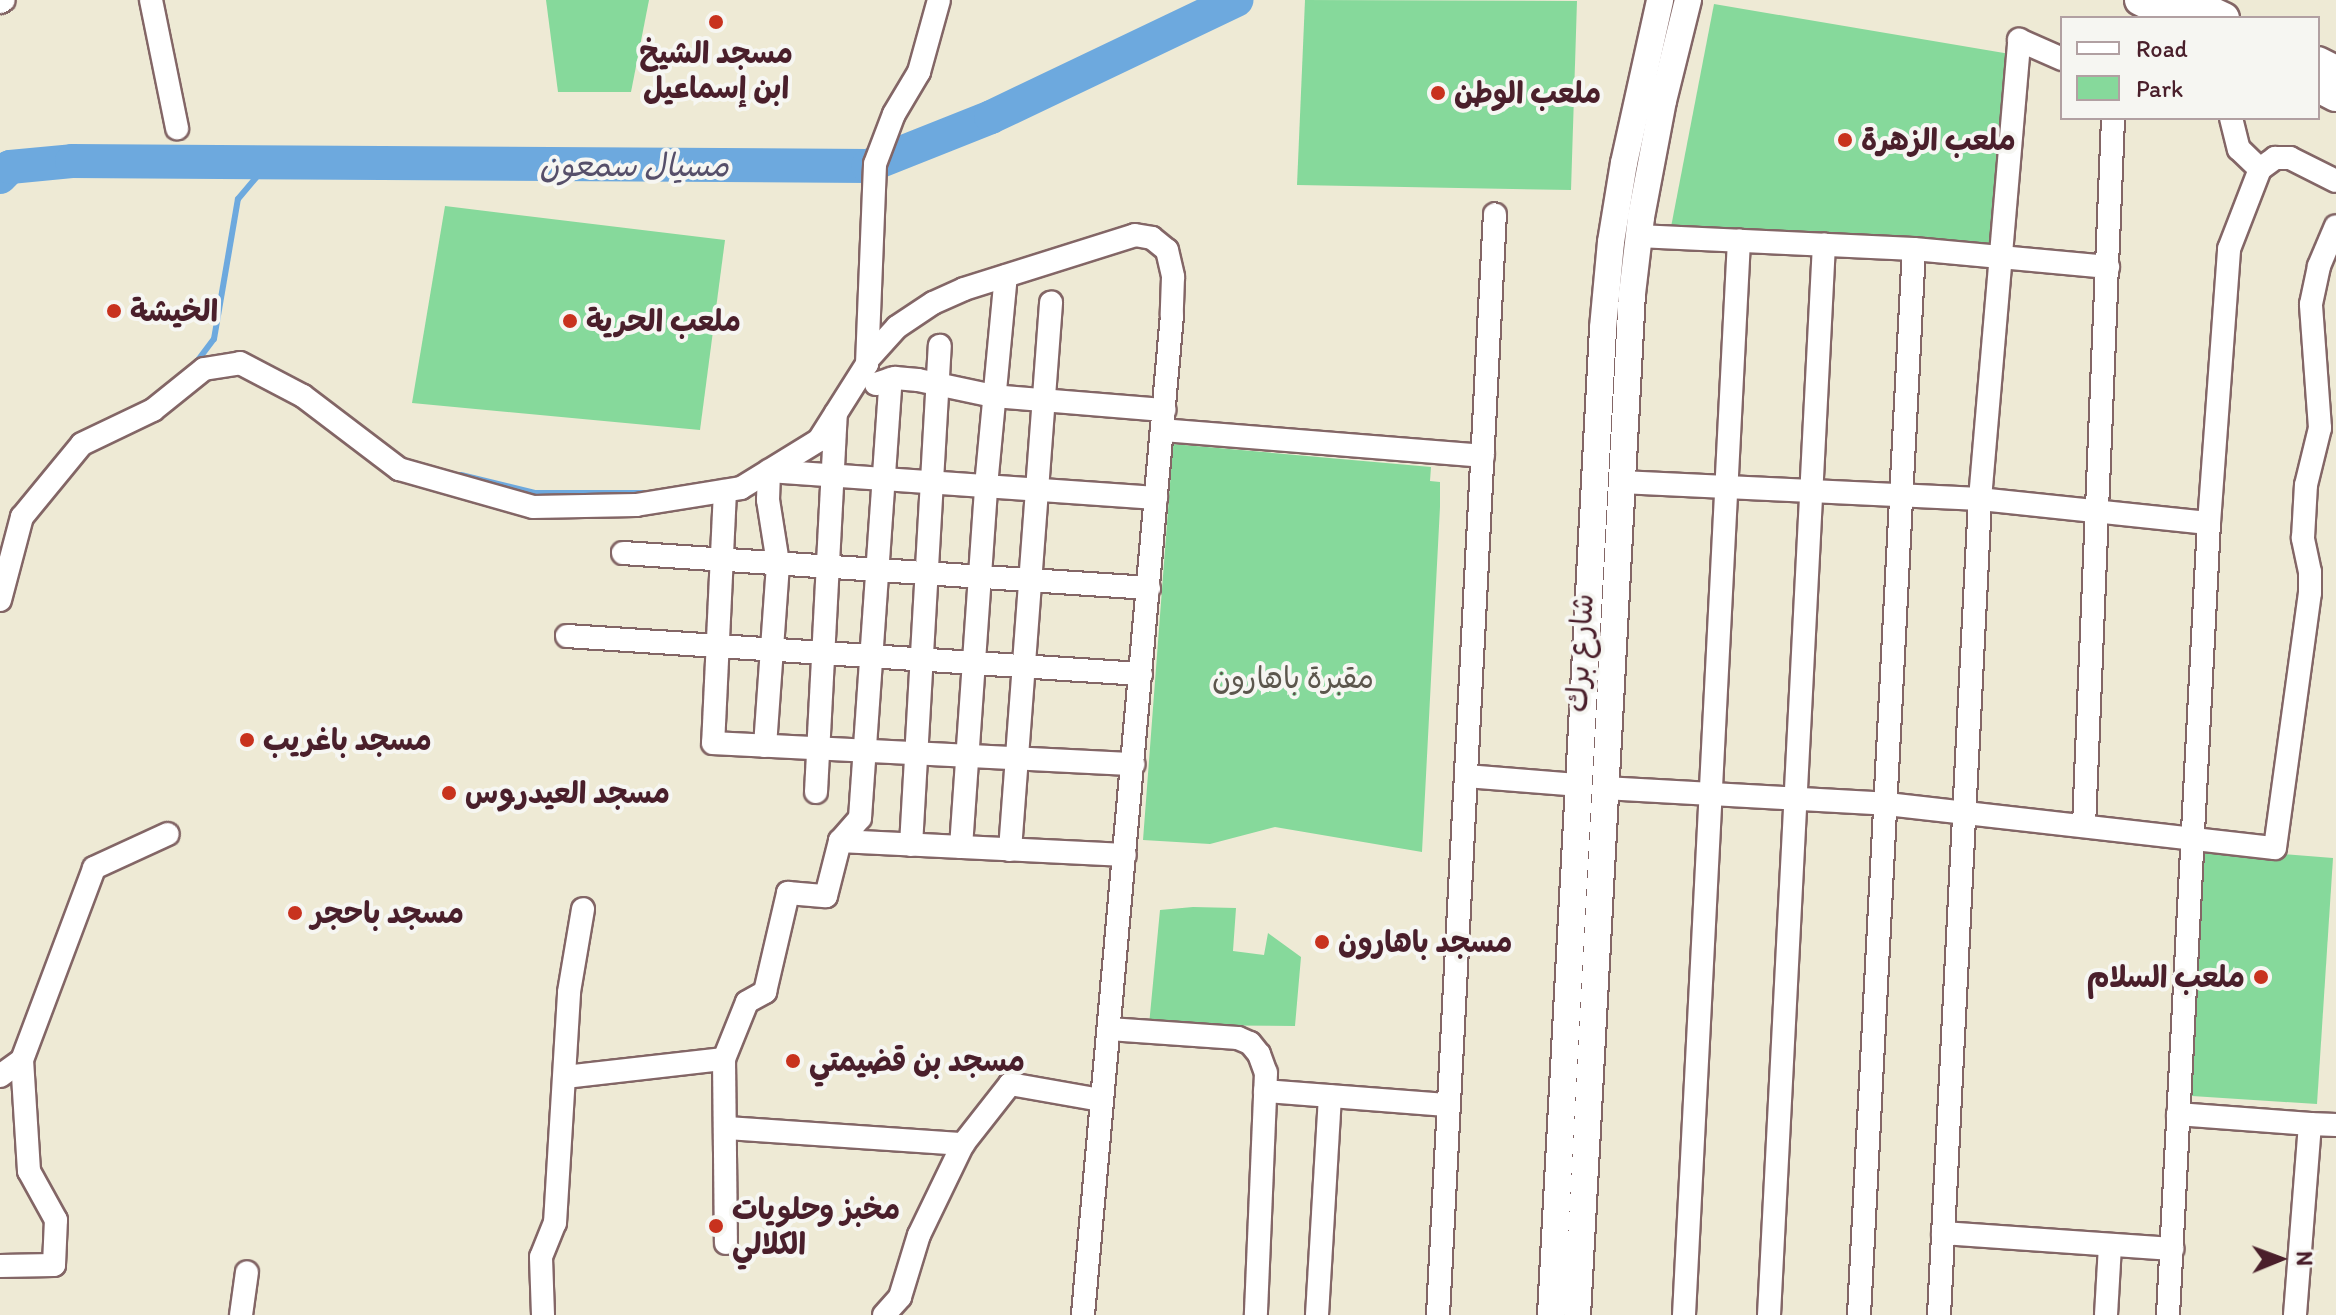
<!DOCTYPE html>
<html>
<head>
<meta charset="utf-8">
<style>
  body { margin:0 }
  #map { position:relative; width:2336px; height:1315px; overflow:hidden; background:#eeead5; font-family:Itim,"Playpen Sans Arabic",sans-serif }
  div>[style] { position:absolute }
  .green>* { inset:0; background:#86d99b }
  .stream>* { height:6px; margin:-3px; padding:0 3px; transform-origin:3px; border-radius:3px; background:#6da9de }
  .river>* { height:34px; margin:-17px; padding:0 17px; transform-origin:17px; border-radius:17px; background:#6da9de }
  .roads { filter:drop-shadow(2px 0 #836666) drop-shadow(-2px 0 #836666) drop-shadow(0 2px #836666) drop-shadow(0 -2px #836666) }
  .minor>* { height:22px; margin:-11px; padding:0 11px; transform-origin:11px; border-radius:11px; background:#fff }
  .major>* { height:26px; margin:-13px; padding:0 13px; transform-origin:13px; border-radius:13px; background:#fff }
  .highway>* { height:30px; margin:-15px; padding:0 15px; transform-origin:15px; border-radius:15px; background:#fff }
  .dots>* { width:22px; height:22px; translate:-50% -50%; box-sizing:border-box; border:4px solid #f6f6f2; border-radius:50% }
  span { translate:-50% -50%; white-space:nowrap; text-align:center; line-height:1.15; -webkit-text-stroke:8px #f6f6f2; paint-order:stroke }
  .poi-label { font-size:30px; color:#4a1f2b; font-weight:700 }
  .left { translate:0 -50%; text-align:left }
  .right { translate:-100% -50%; text-align:right }
  .street-label { font-size:30px; color:#4a1f2b }
  .park-label { font-size:30px; color:#5c574d }
  .water-label { font-size:32px; color:#564f6a; font-style:italic }
  .legend { position:absolute; left:2060px; top:16px; width:260px; height:104px; box-sizing:border-box; background:#f6f6f2; border:2px solid #b1a0a2; margin:0; padding:10px 14px; list-style:none; font-size:24px; color:#4a1f2b }
  .legend li { display:flex; align-items:center; gap:16px; height:40px }
  .legend b { width:40px; border:2px solid #b1a0a2 }
  .north { position:absolute; left:2240px; top:1219px; width:80px; height:80px; -webkit-text-stroke:6px #f6f6f2; paint-order:stroke; rotate:89deg; font-size:22px; font-weight:700; line-height:32px; text-align:center; color:#4a1f2b }
  .north::after { content:''; display:block; margin:auto; width:28px; height:36px; background:#4a1f2b; clip-path:polygon(50% 0,100% 100%,50% 72%,0 100%) }
</style>
</head>
<body>
<div id="map">
  <div class="green">
    <i style="clip-path:polygon(546px 0,649px 0,631px 92px,558px 92px)"></i>
    <i style="clip-path:polygon(1305px 0,1577px 1px,1571px 190px,1297px 185px)"></i>
    <i style="clip-path:polygon(1714px 4px,2010px 54px,1994px 247px,1671px 227px)"></i>
    <i style="clip-path:polygon(445px 206px,725px 240px,700px 430px,412px 403px)"></i>
    <i style="clip-path:polygon(1173px 444px,1431px 467px,1430px 481px,1440px 482px,1440px 507px,1422px 852px,1275px 827px,1210px 844px,1143px 840px)"></i>
    <i style="clip-path:polygon(2204px 848px,2333px 858px,2317px 1104px,2192px 1096px)"></i>
    <i style="clip-path:polygon(1193px 907px,1236px 908px,1233px 951px,1264px 955px,1268px 933px,1301px 957px,1295px 1026px,1149px 1025px,1160px 910px)"></i>
  </div>
  <div class="stream">
    <i style="left:195px;top:364px;width:31px;rotate:-53deg"></i>
    <i style="left:214px;top:339px;width:142px;rotate:-80.3deg"></i>
    <i style="left:238px;top:199px;width:51px;rotate:-49.8deg"></i>
    <i style="left:461px;top:475px;width:76px;rotate:13.7deg"></i>
    <i style="left:535px;top:493px;width:108px"></i>
  </div>
  <div class="river">
    <i style="left:0;top:177px;width:14px;rotate:-45deg"></i>
    <i style="left:10px;top:167px;width:62px;rotate:-5.5deg"></i>
    <i style="left:72px;top:161px;width:796px;rotate:0.36deg"></i>
    <i style="left:868px;top:166px;width:132px;rotate:-21.7deg"></i>
    <i style="left:991px;top:117px;width:272px;rotate:-25.5deg"></i>
  </div>
  <div class="roads">
    <div class="minor">
      <i style="left:151px;top:0;width:131px;rotate:78.5deg"></i>
      <i style="left:0;top:2px;width:4px;rotate:-27deg"></i>
      <i style="left:2231px;top:118px;width:32px;rotate:76deg"></i>
      <i style="left:2239px;top:149px;width:29px;rotate:44deg"></i>
      <i style="left:1638px;top:236px;width:276px;rotate:2.7deg"></i>
      <i style="left:1914px;top:249px;width:195px;rotate:5.3deg"></i>
      <i style="left:868px;top:359px;width:43px;rotate:-47.8deg"></i>
      <i style="left:897px;top:327px;width:43px;rotate:-33.7deg"></i>
      <i style="left:933px;top:303px;width:34px;rotate:-24deg"></i>
      <i style="left:964px;top:289px;width:179px;rotate:-17.5deg"></i>
      <i style="left:1135px;top:235px;width:17px;rotate:10deg"></i>
      <i style="left:1152px;top:238px;width:19px;rotate:39deg"></i>
      <i style="left:1167px;top:250px;width:28px;rotate:77deg"></i>
      <i style="left:1173px;top:277px;width:38px;rotate:92deg"></i>
      <i style="left:1172px;top:315px;width:1004px;rotate:95.09deg"></i>
      <i style="left:876px;top:384px;width:20px;rotate:-18deg"></i>
      <i style="left:895px;top:378px;width:23px;rotate:5deg"></i>
      <i style="left:918px;top:380px;width:77px;rotate:12deg"></i>
      <i style="left:993px;top:396px;width:172px;rotate:4.7deg"></i>
      <i style="left:1162px;top:430px;width:322px;rotate:4.6deg"></i>
      <i style="left:1621px;top:482px;width:359px;rotate:2.7deg"></i>
      <i style="left:1980px;top:499px;width:230px;rotate:6deg"></i>
      <i style="left:725px;top:491px;width:252px;rotate:92.7deg"></i>
      <i style="left:713px;top:743px;width:421px;rotate:2.9deg"></i>
      <i style="left:623px;top:553px;width:527px;rotate:3.81deg"></i>
      <i style="left:0;top:600px;width:86px;rotate:-75.2deg"></i>
      <i style="left:22px;top:517px;width:94px;rotate:-50.6deg"></i>
      <i style="left:82px;top:444px;width:79px;rotate:-25.6deg"></i>
      <i style="left:153px;top:410px;width:65px;rotate:-38.8deg"></i>
      <i style="left:204px;top:369px;width:36px;rotate:-9deg"></i>
      <i style="left:240px;top:363px;width:71px;rotate:27.6deg"></i>
      <i style="left:303px;top:396px;width:121px;rotate:37.2deg"></i>
      <i style="left:399px;top:469px;width:139px;rotate:15.8deg"></i>
      <i style="left:533px;top:507px;width:103px;rotate:-1.1deg"></i>
      <i style="left:636px;top:505px;width:106px;rotate:-9.2deg"></i>
      <i style="left:741px;top:488px;width:92px;rotate:-31.6deg"></i>
      <i style="left:819px;top:440px;width:90px;rotate:-57.7deg"></i>
      <i style="left:867px;top:364px;width:200px;rotate:-87.7deg"></i>
      <i style="left:875px;top:164px;width:53px;rotate:-69.2deg"></i>
      <i style="left:894px;top:114px;width:49px;rotate:-59.2deg"></i>
      <i style="left:919px;top:72px;width:75px;rotate:-74.5deg"></i>
      <i style="left:567px;top:636px;width:575px;rotate:3.79deg"></i>
      <i style="left:765px;top:746px;width:183px;rotate:-85.9deg"></i>
      <i style="left:778px;top:563px;width:64px;rotate:-99deg"></i>
      <i style="left:768px;top:500px;width:29px;rotate:-88deg"></i>
      <i style="left:769px;top:471px;width:388px;rotate:4deg"></i>
      <i style="left:1466px;top:776px;width:111px;rotate:4.6deg"></i>
      <i style="left:1604px;top:788px;width:283px;rotate:3.2deg"></i>
      <i style="left:1887px;top:804px;width:390px;rotate:6.5deg"></i>
      <i style="left:2275px;top:848px;width:257px;rotate:-82.2deg"></i>
      <i style="left:2310px;top:593px;width:21px;rotate:-90deg"></i>
      <i style="left:2310px;top:572px;width:35px;rotate:-102deg"></i>
      <i style="left:2303px;top:538px;width:53px;rotate:-86.8deg"></i>
      <i style="left:2306px;top:485px;width:59px;rotate:-76.2deg"></i>
      <i style="left:2320px;top:428px;width:124px;rotate:-94.2deg"></i>
      <i style="left:2311px;top:304px;width:39px;rotate:-78deg"></i>
      <i style="left:2319px;top:266px;width:43px;rotate:-67deg"></i>
      <i style="left:816px;top:792px;width:379px;rotate:-87deg"></i>
      <i style="left:2084px;top:826px;width:709px;rotate:-87.65deg"></i>
      <i style="left:840px;top:841px;width:285px;rotate:2.8deg"></i>
      <i style="left:911px;top:845px;width:500px;rotate:-86.7deg"></i>
      <i style="left:961px;top:847px;width:362px;rotate:-86deg"></i>
      <i style="left:986px;top:486px;width:211px;rotate:-84.6deg"></i>
      <i style="left:1010px;top:850px;width:549px;rotate:-85.71deg"></i>
      <i style="left:1109px;top:1029px;width:129px;rotate:4deg"></i>
      <i style="left:1238px;top:1038px;width:13px;rotate:23deg"></i>
      <i style="left:1250px;top:1043px;width:14px;rotate:51deg"></i>
      <i style="left:1259px;top:1054px;width:20px;rotate:70deg"></i>
      <i style="left:1266px;top:1073px;width:242px;rotate:92.4deg"></i>
      <i style="left:724px;top:1059px;width:61px;rotate:-68deg"></i>
      <i style="left:747px;top:1002px;width:21px;rotate:-29deg"></i>
      <i style="left:765px;top:992px;width:102px;rotate:-76.9deg"></i>
      <i style="left:788px;top:893px;width:38px;rotate:5deg"></i>
      <i style="left:826px;top:896px;width:57px;rotate:-75.7deg"></i>
      <i style="left:840px;top:841px;width:30px;rotate:-49deg"></i>
      <i style="left:860px;top:818px;width:440px;rotate:-86deg"></i>
      <i style="left:0;top:1076px;width:27px;rotate:-36deg"></i>
      <i style="left:22px;top:1060px;width:205px;rotate:-69.4deg"></i>
      <i style="left:94px;top:868px;width:81px;rotate:-24.7deg"></i>
      <i style="left:565px;top:1077px;width:160px;rotate:-6.5deg"></i>
      <i style="left:724px;top:1059px;width:184px;rotate:89.4deg"></i>
      <i style="left:1265px;top:1091px;width:184px;rotate:4.4deg"></i>
      <i style="left:2178px;top:1114px;width:132px;rotate:4.3deg"></i>
      <i style="left:2310px;top:1124px;width:192px;rotate:94.5deg"></i>
      <i style="left:2310px;top:1124px;width:26px;rotate:2deg"></i>
      <i style="left:727px;top:1128px;width:237px;rotate:3.9deg"></i>
      <i style="left:963px;top:1144px;width:76px;rotate:-51.9deg"></i>
      <i style="left:1010px;top:1084px;width:92px;rotate:10deg"></i>
      <i style="left:1943px;top:1233px;width:230px;rotate:4deg"></i>
      <i style="left:0;top:1266px;width:54px;rotate:-1.1deg"></i>
      <i style="left:54px;top:1265px;width:45px;rotate:-87.5deg"></i>
      <i style="left:56px;top:1220px;width:56px;rotate:-118.9deg"></i>
      <i style="left:29px;top:1171px;width:111px;rotate:-93.6deg"></i>
      <i style="left:241px;top:1315px;width:43px;rotate:-82.1deg"></i>
      <i style="left:543px;top:1315px;width:58px;rotate:-92deg"></i>
      <i style="left:541px;top:1257px;width:37px;rotate:-68deg"></i>
      <i style="left:555px;top:1223px;width:231px;rotate:-86.5deg"></i>
      <i style="left:569px;top:992px;width:84px;rotate:-80.4deg"></i>
      <i style="left:884px;top:1315px;width:24px;rotate:-48deg"></i>
      <i style="left:900px;top:1297px;width:65px;rotate:-73deg"></i>
      <i style="left:919px;top:1235px;width:101px;rotate:-64.2deg"></i>
      <i style="left:1317px;top:1315px;width:219px;rotate:-86.6deg"></i>
      <i style="left:1438px;top:1315px;width:1102px;rotate:-87.04deg"></i>
      <i style="left:1684px;top:1315px;width:1076px;rotate:-87.07deg"></i>
      <i style="left:1769px;top:1315px;width:1072px;rotate:-87.06deg"></i>
      <i style="left:1859px;top:1315px;width:1067px;rotate:-87.05deg"></i>
      <i style="left:1939px;top:1315px;width:817px;rotate:-87.12deg"></i>
      <i style="left:1980px;top:499px;width:461px;rotate:-85.1deg"></i>
      <i style="left:2019px;top:40px;width:47px;rotate:23.8deg"></i>
      <i style="left:2106px;top:1315px;width:70px;rotate:-86.7deg"></i>
      <i style="left:2168px;top:1315px;width:793px;rotate:-87.04deg"></i>
      <i style="left:2209px;top:523px;width:275px;rotate:-85.8deg"></i>
      <i style="left:2229px;top:249px;width:86px;rotate:-68.8deg"></i>
      <i style="left:2260px;top:169px;width:19px;rotate:-36deg"></i>
      <i style="left:2275px;top:158px;width:15px"></i>
      <i style="left:2290px;top:158px;width:51px;rotate:26.6deg"></i>
    </div>
    <div class="major">
      <i style="left:1551px;top:1315px;width:988px;rotate:-86.98deg"></i>
      <i style="left:1603px;top:328px;width:86px;rotate:-84.7deg"></i>
      <i style="left:1611px;top:242px;width:80px;rotate:-80.7deg"></i>
      <i style="left:1624px;top:163px;width:167px;rotate:-77.5deg"></i>
      <i style="left:1577px;top:1315px;width:1022px;rotate:-86.92deg"></i>
      <i style="left:1632px;top:294px;width:78px;rotate:-83.3deg"></i>
      <i style="left:1641px;top:217px;width:118px;rotate:-79.3deg"></i>
      <i style="left:1663px;top:101px;width:104px;rotate:-76.1deg"></i>
    </div>
    <div class="highway">
      <i style="left:2140px;top:0;width:41px;rotate:25.9deg"></i>
      <i style="left:2186px;top:0;width:42px;rotate:25.3deg"></i>
      <i style="left:2318px;top:62px;width:20px;rotate:27deg"></i>
      <i style="left:2318px;top:87px;width:20px;rotate:27deg"></i>
    </div>
  </div>
  <div class="dots">
    <i style="left:716px;top:22px;background:#c8321e"></i>
    <i style="left:1438px;top:93px;background:#c8321e"></i>
    <i style="left:1845px;top:140px;background:#c8321e"></i>
    <i style="left:114px;top:311px;background:#c8321e"></i>
    <i style="left:570px;top:321px;background:#c8321e"></i>
    <i style="left:247px;top:740px;background:#c8321e"></i>
    <i style="left:449px;top:793px;background:#c8321e"></i>
    <i style="left:295px;top:913px;background:#c8321e"></i>
    <i style="left:1322px;top:942px;background:#c8321e"></i>
    <i style="left:2261px;top:977px;background:#c8321e"></i>
    <i style="left:793px;top:1061px;background:#c8321e"></i>
    <i style="left:716px;top:1226px;background:#c8321e"></i>
  </div>
  <div class="poi-label">
    <span style="left:716px;top:70px">مسجد الشيخ<br>ابن إسماعيل</span>
    <span class="left" style="left:1454px;top:93px">ملعب الوطن</span>
    <span class="left" style="left:1861px;top:140px">ملعب الزهرة</span>
    <span class="left" style="left:130px;top:311px">الخيشة</span>
    <span class="left" style="left:586px;top:321px">ملعب الحرية</span>
    <span class="left" style="left:263px;top:740px">مسجد باغريب</span>
    <span class="left" style="left:465px;top:793px">مسجد العيدروس</span>
    <span class="left" style="left:311px;top:913px">مسجد باحجر</span>
    <span class="left" style="left:1338px;top:942px">مسجد باهارون</span>
    <span class="right" style="left:2245px;top:977px">ملعب السلام</span>
    <span class="left" style="left:809px;top:1061px">مسجد بن قضيمتي</span>
    <span class="left" style="left:732px;top:1226px">مخبز وحلويات<br>الكلالي</span>
  </div>
  <div class="street-label">
    <span style="left:1580px;top:653px;rotate:-87deg">شارع برك</span>
  </div>
  <div class="park-label">
    <span style="left:1293px;top:678px">مقبرة باهارون</span>
  </div>
  <div class="water-label">
    <span style="left:634px;top:165px">مسيال سمعون</span>
  </div>
  <ul class="legend">
  <li><b style="height:10px;background:#fff"></b>Road</li>
  <li><b style="height:22px;background:#86d99b"></b>Park</li>
  </ul>
  <div class="north">N</div>
</div>
</body>
</html>
